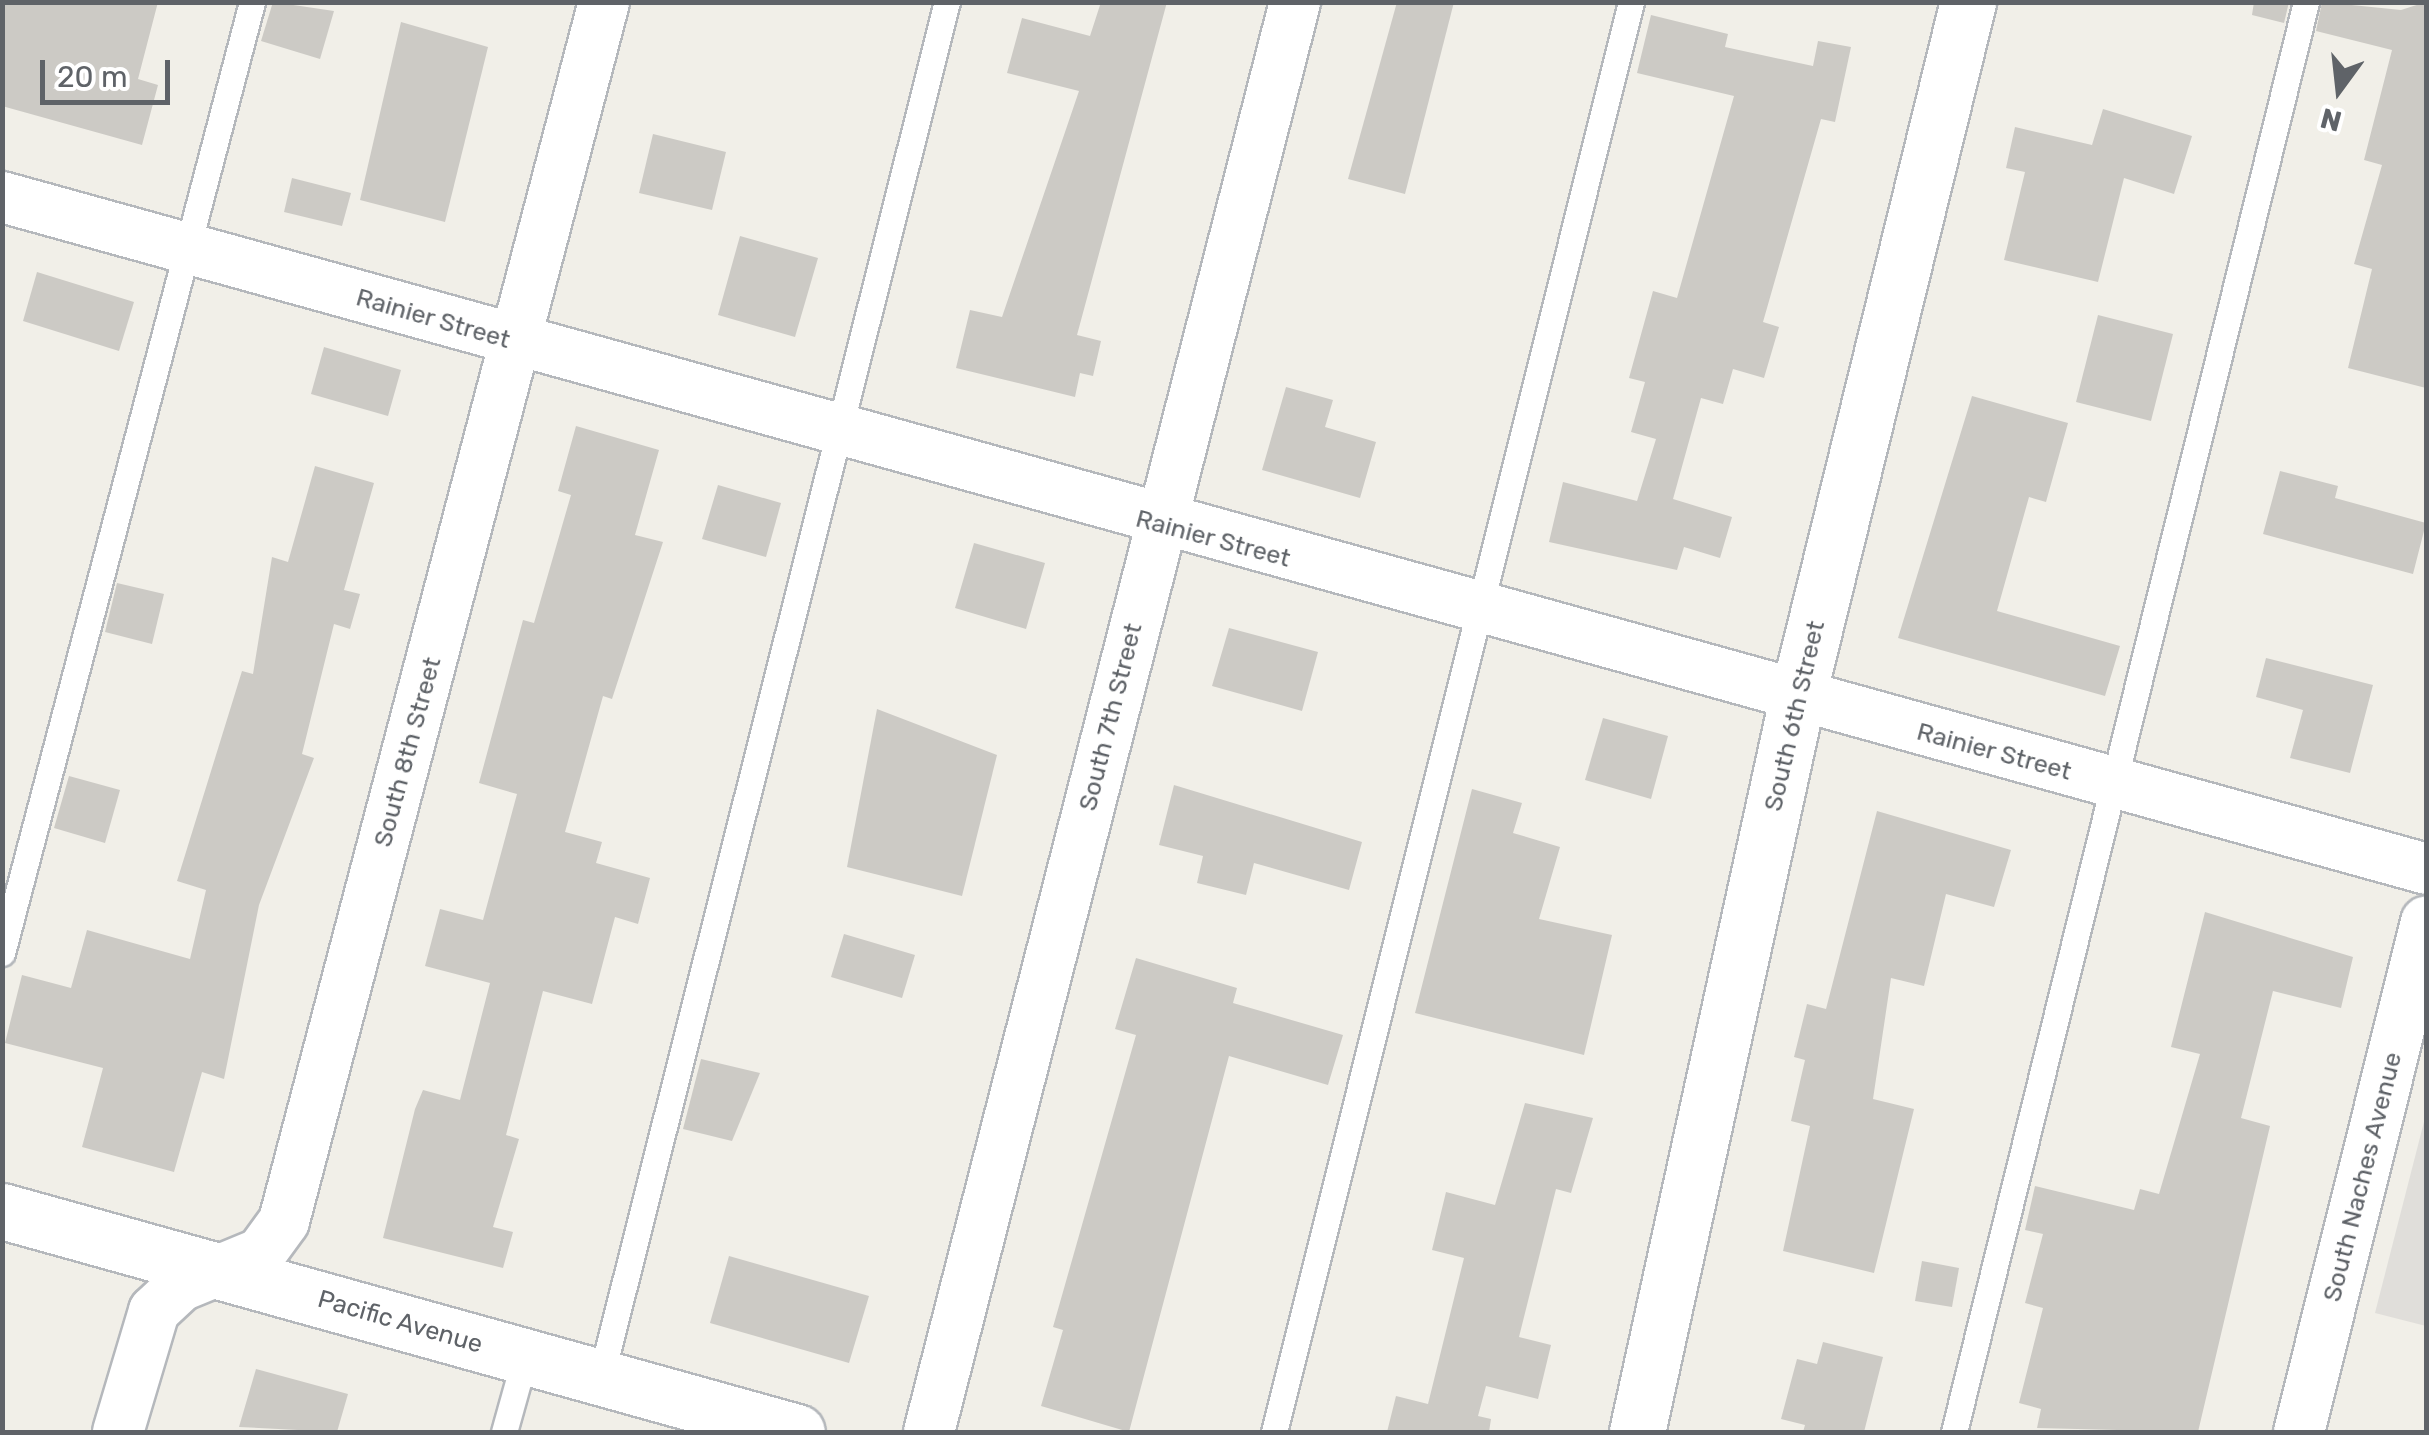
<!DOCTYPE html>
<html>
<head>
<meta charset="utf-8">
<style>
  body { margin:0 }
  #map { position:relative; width:2429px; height:1435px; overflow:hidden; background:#f1efe8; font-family:Rubik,sans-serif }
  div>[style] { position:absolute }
  .industrial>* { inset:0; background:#e0deda }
  .building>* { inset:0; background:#cccac5 }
  .roads { filter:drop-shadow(2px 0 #b5b8bc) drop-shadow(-2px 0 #b5b8bc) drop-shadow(0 2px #b5b8bc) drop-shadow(0 -2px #b5b8bc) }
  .service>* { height:25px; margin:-12.5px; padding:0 12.5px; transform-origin:12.5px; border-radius:12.5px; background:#fff }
  .minor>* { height:50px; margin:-25px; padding:0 25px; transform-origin:25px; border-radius:25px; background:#fff }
  .tertiary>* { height:55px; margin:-27.5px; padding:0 27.5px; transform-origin:27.5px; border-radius:27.5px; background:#fff }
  span { translate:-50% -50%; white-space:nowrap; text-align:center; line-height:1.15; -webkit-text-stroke:10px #fff; paint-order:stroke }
  .street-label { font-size:25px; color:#5f6368 }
  .frame { position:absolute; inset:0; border:5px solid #5f6368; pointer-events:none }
  .north { position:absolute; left:2289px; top:40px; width:100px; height:100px; -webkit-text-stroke:8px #fff; paint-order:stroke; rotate:195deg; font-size:28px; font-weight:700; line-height:40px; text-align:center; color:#5f6368 }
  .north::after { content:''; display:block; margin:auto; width:35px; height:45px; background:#5f6368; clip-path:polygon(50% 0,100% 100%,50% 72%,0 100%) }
  .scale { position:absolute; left:40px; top:60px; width:130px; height:45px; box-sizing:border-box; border:5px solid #5f6368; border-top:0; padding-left:12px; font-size:30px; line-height:35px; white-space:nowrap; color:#5f6368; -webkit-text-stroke:8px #fff; paint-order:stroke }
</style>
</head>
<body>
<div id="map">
  <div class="industrial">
    <i style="clip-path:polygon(2426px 1114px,2426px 1326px,2375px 1313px)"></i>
  </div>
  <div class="building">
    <i style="clip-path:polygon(2px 2px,158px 2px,138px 79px,158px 85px,142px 145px,2px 106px)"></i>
    <i style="clip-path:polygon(273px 2px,334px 11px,320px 59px,261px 41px)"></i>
    <i style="clip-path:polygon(1101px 2px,1167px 2px,1077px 335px,1101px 341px,1093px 376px,1080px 373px,1075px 397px,956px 368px,970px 310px,1002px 317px,1079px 91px,1007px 73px,1022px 18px,1090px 36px)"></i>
    <i style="clip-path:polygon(1397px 2px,1454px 2px,1405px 194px,1348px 179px)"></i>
    <i style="clip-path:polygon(2254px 2px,2289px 2px,2284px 23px,2252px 15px)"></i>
    <i style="clip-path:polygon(2322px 2px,2401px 10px,2426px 2px,2426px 388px,2348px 368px,2372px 269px,2354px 264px,2382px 165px,2364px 160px,2392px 50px,2316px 31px)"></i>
    <i style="clip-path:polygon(1651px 15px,1728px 34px,1725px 47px,1813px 66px,1818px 41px,1851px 47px,1835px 122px,1821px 119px,1763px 322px,1779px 327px,1764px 378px,1733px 369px,1723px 404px,1701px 398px,1673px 499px,1732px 517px,1720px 558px,1684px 547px,1677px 570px,1549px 542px,1563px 482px,1637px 501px,1656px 439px,1631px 432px,1645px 382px,1629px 378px,1653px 291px,1677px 298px,1734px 96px,1637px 73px)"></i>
    <i style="clip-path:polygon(401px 22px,488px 47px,445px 222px,360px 200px)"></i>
    <i style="clip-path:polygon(2103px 109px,2192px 136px,2174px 194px,2124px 178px,2098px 282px,2004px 260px,2025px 172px,2006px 168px,2015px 127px,2092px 145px)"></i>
    <i style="clip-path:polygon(653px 134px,726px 152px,712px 210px,639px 193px)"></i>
    <i style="clip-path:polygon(292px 178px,351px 193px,342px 226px,284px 212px)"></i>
    <i style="clip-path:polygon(740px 236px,818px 258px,795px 337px,718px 315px)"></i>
    <i style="clip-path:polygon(37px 272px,134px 302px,119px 351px,23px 321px)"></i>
    <i style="clip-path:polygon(2098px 315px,2173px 334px,2151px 421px,2076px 402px)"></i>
    <i style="clip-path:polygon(324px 347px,401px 370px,388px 416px,311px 394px)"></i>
    <i style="clip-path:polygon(1286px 387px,1333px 400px,1325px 427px,1376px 442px,1360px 498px,1262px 470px)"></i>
    <i style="clip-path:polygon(1972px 396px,2068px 423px,2046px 502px,2029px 497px,1997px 611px,2120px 646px,2105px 696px,1898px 638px)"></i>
    <i style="clip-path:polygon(576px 426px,659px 450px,635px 535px,663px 542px,612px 699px,603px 696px,565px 832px,602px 842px,596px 863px,650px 878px,638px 924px,615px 917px,592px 1004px,543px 991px,506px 1135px,519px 1139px,493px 1227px,513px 1232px,503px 1268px,383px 1238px,415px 1109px,423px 1090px,460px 1100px,490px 983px,425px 966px,440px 909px,483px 920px,517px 794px,479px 783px,523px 620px,534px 623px,571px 495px,558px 491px)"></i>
    <i style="clip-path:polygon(315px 466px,374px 483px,344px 590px,360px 594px,350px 629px,334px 624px,302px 754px,314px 758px,259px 905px,224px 1079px,202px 1072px,174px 1172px,82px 1147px,103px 1068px,5px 1043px,22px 975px,71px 988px,87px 930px,190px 959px,206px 890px,177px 881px,242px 671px,253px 674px,272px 557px,288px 562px)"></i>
    <i style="clip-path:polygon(2280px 471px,2338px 486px,2335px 498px,2426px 523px,2413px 574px,2263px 534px)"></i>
    <i style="clip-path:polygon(718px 485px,781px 503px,766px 557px,702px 539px)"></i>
    <i style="clip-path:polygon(974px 543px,1045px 563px,1026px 629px,955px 608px)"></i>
    <i style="clip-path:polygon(117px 583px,164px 594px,152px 644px,105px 632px)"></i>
    <i style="clip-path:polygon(1229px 628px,1318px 652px,1302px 711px,1212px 686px)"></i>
    <i style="clip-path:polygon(2266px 658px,2373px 685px,2350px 773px,2290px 758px,2303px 710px,2256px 697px)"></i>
    <i style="clip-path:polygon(877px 709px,997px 755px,962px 896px,847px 867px)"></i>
    <i style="clip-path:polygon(1603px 718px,1668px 736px,1651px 799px,1585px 780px)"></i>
    <i style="clip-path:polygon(69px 776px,120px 790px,105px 843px,54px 828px)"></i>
    <i style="clip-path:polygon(1174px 785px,1362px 842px,1349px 890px,1254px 863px,1246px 895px,1197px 883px,1203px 856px,1159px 845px)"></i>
    <i style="clip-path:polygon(1472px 789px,1522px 803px,1513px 833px,1560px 847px,1539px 919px,1612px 935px,1584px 1055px,1415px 1013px)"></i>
    <i style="clip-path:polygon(1877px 811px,2011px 850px,1994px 907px,1946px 894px,1924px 986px,1891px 978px,1873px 1099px,1914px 1109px,1874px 1273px,1783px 1251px,1810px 1126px,1791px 1121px,1805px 1060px,1794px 1057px,1807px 1004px,1826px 1009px)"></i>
    <i style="clip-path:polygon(2205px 912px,2353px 957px,2341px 1008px,2273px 991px,2241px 1118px,2270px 1126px,2198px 1432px,2037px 1428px,2041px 1409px,2019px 1403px,2043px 1308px,2025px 1303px,2043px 1234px,2025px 1230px,2035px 1186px,2134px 1210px,2140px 1189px,2159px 1194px,2200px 1054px,2171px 1047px)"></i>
    <i style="clip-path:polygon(844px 934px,915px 955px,902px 998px,831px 977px)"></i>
    <i style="clip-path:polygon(1136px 958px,1237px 988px,1233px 1003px,1343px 1035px,1328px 1085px,1229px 1056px,1129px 1432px,1041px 1406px,1063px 1330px,1053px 1327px,1136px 1035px,1115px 1029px)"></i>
    <i style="clip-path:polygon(701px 1059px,760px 1073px,732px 1141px,683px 1129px)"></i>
    <i style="clip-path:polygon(1525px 1103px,1593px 1118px,1571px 1193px,1556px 1189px,1519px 1337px,1551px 1345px,1538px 1399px,1486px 1386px,1478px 1416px,1491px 1419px,1489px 1432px,1387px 1432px,1396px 1396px,1428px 1404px,1464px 1258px,1432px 1250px,1446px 1192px,1495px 1205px)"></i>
    <i style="clip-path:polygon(729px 1256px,869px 1296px,849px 1363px,710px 1323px)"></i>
    <i style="clip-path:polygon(1922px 1261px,1959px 1268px,1952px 1307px,1915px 1301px)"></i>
    <i style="clip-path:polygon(1823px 1342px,1883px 1357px,1864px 1432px,1803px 1432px,1805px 1425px,1781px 1419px,1797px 1359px,1817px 1364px)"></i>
    <i style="clip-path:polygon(256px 1369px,348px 1394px,337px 1432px,239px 1427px)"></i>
  </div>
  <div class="roads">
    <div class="service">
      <i style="left:2px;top:953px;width:983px;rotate:-75.27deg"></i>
      <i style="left:601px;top:1377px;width:1418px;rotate:-75.88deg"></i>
      <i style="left:504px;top:1432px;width:78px;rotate:-74.4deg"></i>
      <i style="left:1274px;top:1432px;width:1474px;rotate:-75.98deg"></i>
      <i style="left:1954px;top:1432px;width:1473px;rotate:-76.17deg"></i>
    </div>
    <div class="minor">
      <i style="left:2px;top:197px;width:2515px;rotate:15.49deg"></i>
      <i style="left:118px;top:1432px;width:126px;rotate:-73.4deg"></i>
      <i style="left:154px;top:1311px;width:37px;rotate:-43deg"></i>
      <i style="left:181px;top:1286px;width:87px;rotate:-22.4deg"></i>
      <i style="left:261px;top:1253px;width:39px;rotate:-54deg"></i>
      <i style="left:284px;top:1221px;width:1260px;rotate:-75.29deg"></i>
      <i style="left:929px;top:1432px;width:1476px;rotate:-75.64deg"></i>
      <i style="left:2299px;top:1432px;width:526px;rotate:-76.02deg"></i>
    </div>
    <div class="tertiary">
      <i style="left:2px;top:1211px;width:825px;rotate:15.54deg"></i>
      <i style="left:1637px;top:1432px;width:750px;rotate:-77.69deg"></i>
      <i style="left:1797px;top:699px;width:718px;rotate:-76.22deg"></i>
    </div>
  </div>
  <div class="street-label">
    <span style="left:433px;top:319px;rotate:16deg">Rainier Street</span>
    <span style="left:1213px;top:539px;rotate:15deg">Rainier Street</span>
    <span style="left:1795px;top:716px;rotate:-77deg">South 6th Street</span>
    <span style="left:1111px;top:717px;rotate:-76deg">South 7th Street</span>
    <span style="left:408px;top:752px;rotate:-75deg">South 8th Street</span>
    <span style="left:1994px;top:752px;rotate:15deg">Rainier Street</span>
    <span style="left:2363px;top:1177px;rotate:-76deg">South Naches Avenue</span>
    <span style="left:400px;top:1322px;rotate:16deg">Pacific Avenue</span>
  </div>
  <div class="frame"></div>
  <div class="north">N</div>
  <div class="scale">20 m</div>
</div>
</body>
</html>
